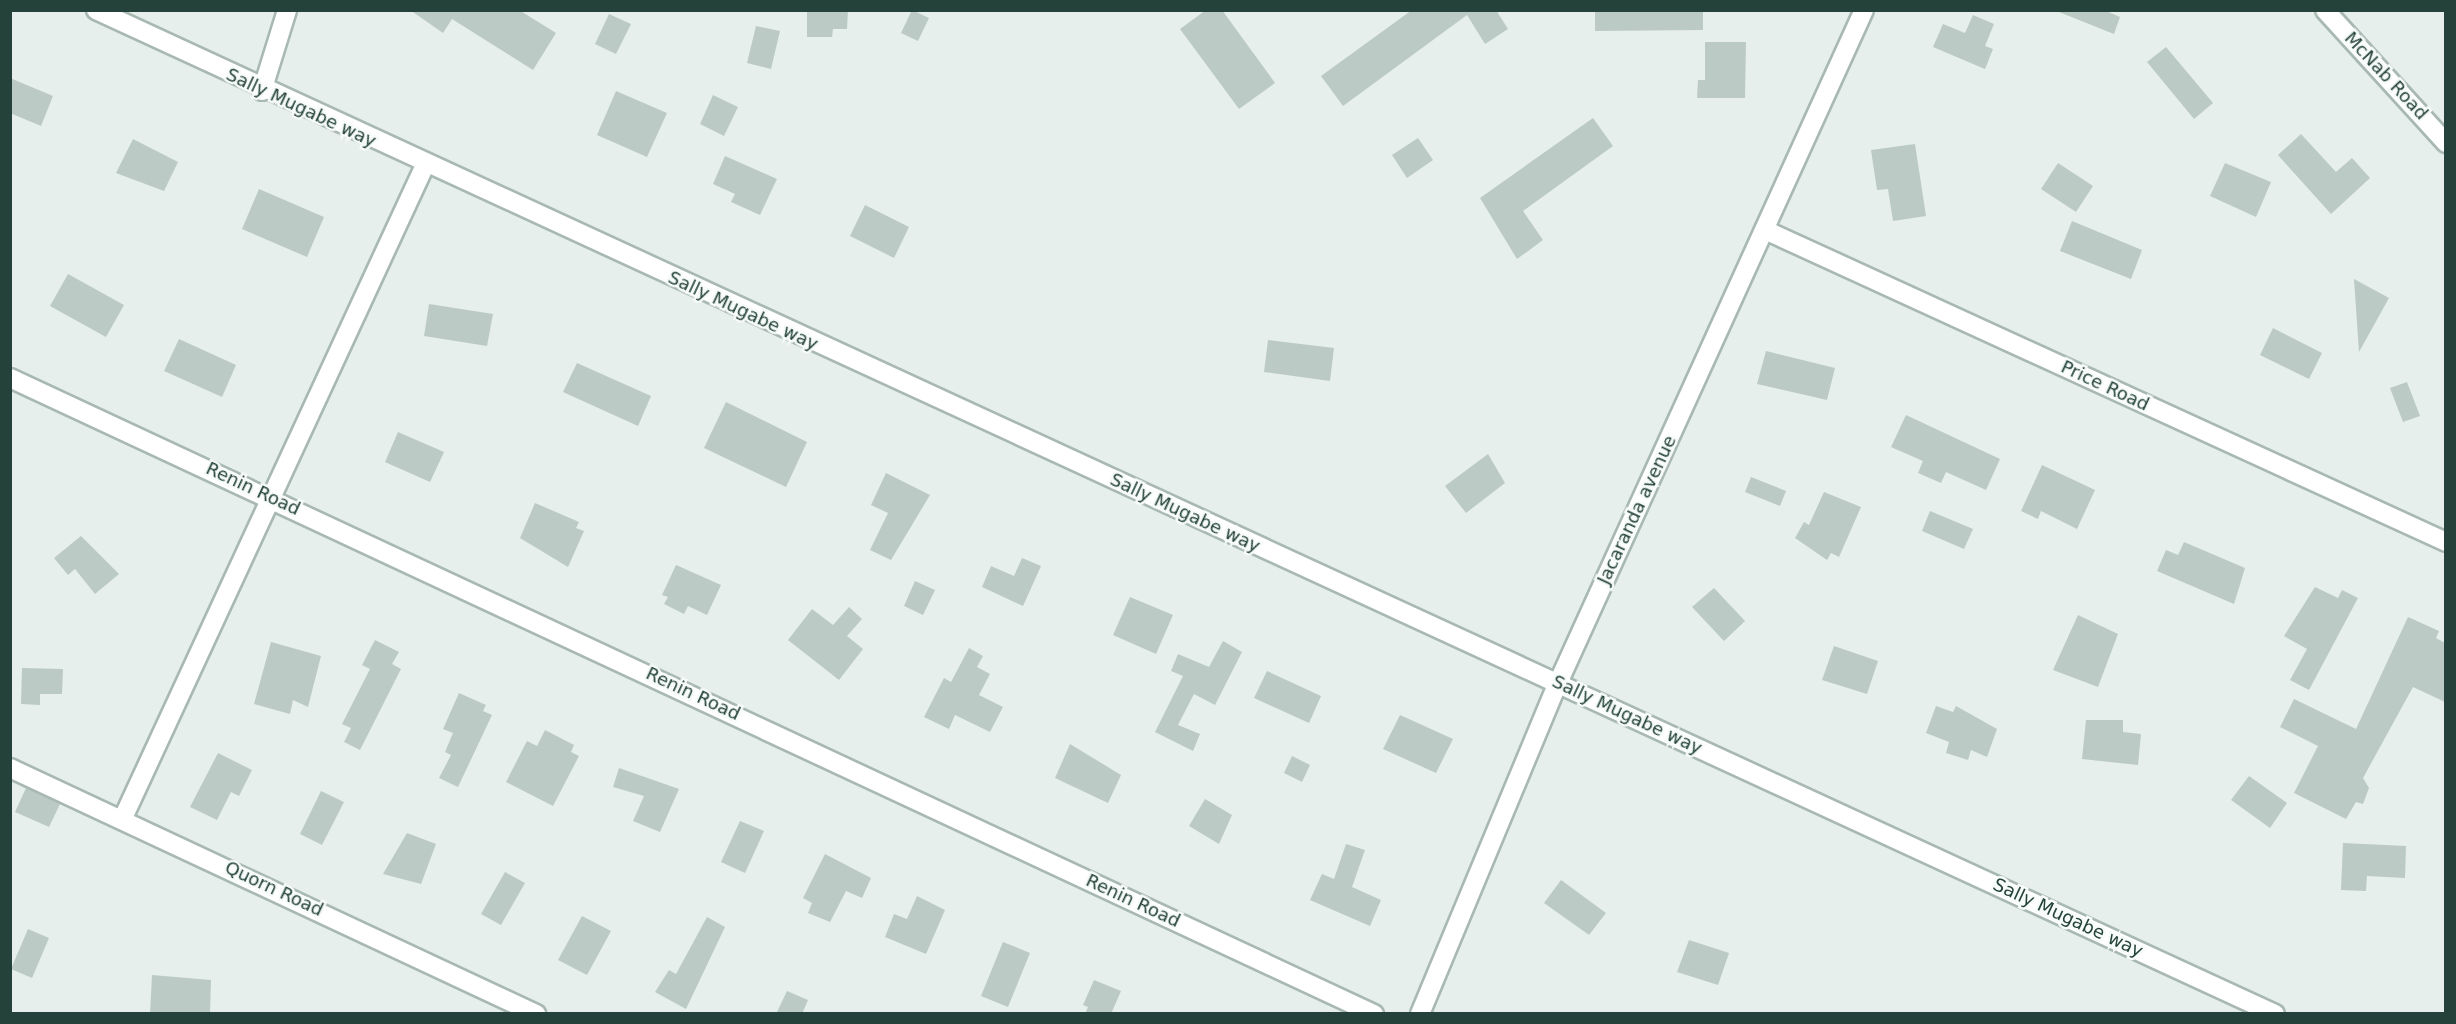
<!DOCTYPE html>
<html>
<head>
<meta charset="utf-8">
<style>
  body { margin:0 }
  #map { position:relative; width:2456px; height:1024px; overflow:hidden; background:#e6efeb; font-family:"DejaVu Sans",sans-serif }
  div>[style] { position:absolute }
  .building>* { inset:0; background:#bbcac4 }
  .roads { filter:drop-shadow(2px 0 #a8b8b2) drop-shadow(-2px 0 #a8b8b2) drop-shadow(0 2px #a8b8b2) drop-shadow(0 -2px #a8b8b2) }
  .minor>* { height:18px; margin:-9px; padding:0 9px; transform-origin:9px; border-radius:9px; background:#fff }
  span { translate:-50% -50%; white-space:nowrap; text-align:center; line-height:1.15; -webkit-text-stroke:5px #f7fbf9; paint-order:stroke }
  .street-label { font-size:18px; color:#24423a }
  .frame { position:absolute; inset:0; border:12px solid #24423a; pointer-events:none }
</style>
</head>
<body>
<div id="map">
  <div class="building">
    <i style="clip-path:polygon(410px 10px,519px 10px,556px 33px,533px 70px,452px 19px,443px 33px)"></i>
    <i style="clip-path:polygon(807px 10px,848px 10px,847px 29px,833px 29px,832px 37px,807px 37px)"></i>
    <i style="clip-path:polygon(912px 10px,929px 18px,918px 41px,901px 33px)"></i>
    <i style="clip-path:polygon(1206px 10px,1222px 10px,1275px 83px,1239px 109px,1180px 29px)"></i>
    <i style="clip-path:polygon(1412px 10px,1496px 10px,1508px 29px,1485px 44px,1467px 15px,1343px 106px,1321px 76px)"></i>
    <i style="clip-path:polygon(1595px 10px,1703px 10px,1703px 30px,1595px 31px)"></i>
    <i style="clip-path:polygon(2054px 10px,2104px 10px,2120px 17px,2114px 34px)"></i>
    <i style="clip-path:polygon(609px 14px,631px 24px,616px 54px,595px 44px)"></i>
    <i style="clip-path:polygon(1973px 15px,1994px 24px,1985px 46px,1993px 49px,1985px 69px,1933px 47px,1943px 24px,1965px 33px)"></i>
    <i style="clip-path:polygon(756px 26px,780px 31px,771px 69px,747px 63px)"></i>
    <i style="clip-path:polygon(1705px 42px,1746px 42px,1745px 98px,1697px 98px,1698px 80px,1705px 80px)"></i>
    <i style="clip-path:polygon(2166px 47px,2213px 103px,2194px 119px,2147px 62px)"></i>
    <i style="clip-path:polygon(10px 78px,53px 96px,41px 126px,10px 113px)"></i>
    <i style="clip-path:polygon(616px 91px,667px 113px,647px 157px,597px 135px)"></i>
    <i style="clip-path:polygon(713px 95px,738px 107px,724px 136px,700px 124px)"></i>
    <i style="clip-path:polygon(1593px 118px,1613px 146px,1523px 211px,1543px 240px,1517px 259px,1480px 198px)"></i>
    <i style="clip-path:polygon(2301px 134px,2336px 172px,2352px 158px,2370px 178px,2331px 214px,2278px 155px)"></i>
    <i style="clip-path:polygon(1418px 138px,1433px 160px,1407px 178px,1392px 155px)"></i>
    <i style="clip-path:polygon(133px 139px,178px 162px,164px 191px,116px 173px)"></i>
    <i style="clip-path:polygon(1915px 144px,1926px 216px,1893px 221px,1888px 189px,1877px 190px,1871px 150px)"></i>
    <i style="clip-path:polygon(725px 156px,777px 179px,760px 215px,731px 202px,735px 194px,713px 184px)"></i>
    <i style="clip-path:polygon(2058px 163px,2093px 186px,2076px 212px,2041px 189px)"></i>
    <i style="clip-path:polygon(2225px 163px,2271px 182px,2256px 217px,2210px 196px)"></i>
    <i style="clip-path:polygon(259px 189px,324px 217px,307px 257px,242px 229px)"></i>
    <i style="clip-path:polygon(865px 205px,909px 227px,894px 258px,850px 236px)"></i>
    <i style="clip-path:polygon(2072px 221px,2142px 250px,2131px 279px,2060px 251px)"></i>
    <i style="clip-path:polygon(68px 274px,124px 305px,106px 337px,50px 306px)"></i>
    <i style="clip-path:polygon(2354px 279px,2389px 298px,2359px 352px)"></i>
    <i style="clip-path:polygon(429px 304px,493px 314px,487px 346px,424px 336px)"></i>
    <i style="clip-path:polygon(2273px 328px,2322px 353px,2309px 379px,2260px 355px)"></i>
    <i style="clip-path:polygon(179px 339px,236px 365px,222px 397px,164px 371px)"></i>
    <i style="clip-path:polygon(1268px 340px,1334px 348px,1330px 381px,1264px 372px)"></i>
    <i style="clip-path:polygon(1766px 351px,1835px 368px,1827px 400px,1757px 384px)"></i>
    <i style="clip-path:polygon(577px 363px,651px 396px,638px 426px,563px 392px)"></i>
    <i style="clip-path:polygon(2407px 382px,2420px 416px,2403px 422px,2390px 388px)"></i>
    <i style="clip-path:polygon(726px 402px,807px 442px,786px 487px,704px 448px)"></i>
    <i style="clip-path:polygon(1906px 415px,2000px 459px,1986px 490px,1946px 472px,1941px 483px,1918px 473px,1923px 461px,1891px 447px)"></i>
    <i style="clip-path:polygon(398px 432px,444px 452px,430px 482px,385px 462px)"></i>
    <i style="clip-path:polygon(1488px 454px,1505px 483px,1466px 513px,1445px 486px)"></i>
    <i style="clip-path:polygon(2042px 465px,2095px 490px,2077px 529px,2041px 511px,2038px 519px,2021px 511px)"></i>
    <i style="clip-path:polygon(886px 473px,930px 495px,891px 560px,870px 550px,888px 513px,871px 505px)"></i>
    <i style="clip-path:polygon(1751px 477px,1786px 491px,1780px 506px,1745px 492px)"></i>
    <i style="clip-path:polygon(1824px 492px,1861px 507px,1839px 557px,1831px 553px,1827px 560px,1795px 538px,1804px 522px,1809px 525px)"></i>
    <i style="clip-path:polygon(535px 503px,579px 522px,576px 528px,584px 531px,568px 567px,520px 538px)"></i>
    <i style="clip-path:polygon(1930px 511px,1973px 529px,1964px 549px,1922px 531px)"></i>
    <i style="clip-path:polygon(81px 536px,119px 574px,95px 594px,75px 569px,68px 575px,54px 558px)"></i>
    <i style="clip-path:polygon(2184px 542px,2245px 568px,2234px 604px,2157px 571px,2166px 550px,2178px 555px)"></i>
    <i style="clip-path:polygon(1022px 558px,1041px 566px,1023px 606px,982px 587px,991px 566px,1014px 576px)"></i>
    <i style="clip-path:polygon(676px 565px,721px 585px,707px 615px,688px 606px,684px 614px,664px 604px,668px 597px,662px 595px)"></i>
    <i style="clip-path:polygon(915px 581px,935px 590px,923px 615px,904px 606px)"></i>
    <i style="clip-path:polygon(2315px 587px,2338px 598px,2342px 590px,2358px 598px,2309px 690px,2290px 680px,2307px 649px,2284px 636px)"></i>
    <i style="clip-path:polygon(1714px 588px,1745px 621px,1724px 641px,1692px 607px)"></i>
    <i style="clip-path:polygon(1130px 597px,1173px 615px,1156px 654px,1113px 635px)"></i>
    <i style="clip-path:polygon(849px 607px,862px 619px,847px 636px,863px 649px,839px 680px,788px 640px,812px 609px,833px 625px)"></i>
    <i style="clip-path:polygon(2078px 615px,2118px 634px,2098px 687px,2053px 670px)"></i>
    <i style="clip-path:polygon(2408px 617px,2439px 631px,2436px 638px,2445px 643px,2445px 702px,2413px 687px,2363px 778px,2369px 788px,2363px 804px,2356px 802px,2346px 819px,2294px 793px,2318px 746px,2280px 727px,2294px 699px,2356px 729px)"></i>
    <i style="clip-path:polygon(375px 640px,399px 652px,392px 664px,401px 669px,360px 750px,344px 742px,351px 728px,342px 724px,370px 669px,362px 665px)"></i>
    <i style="clip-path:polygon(1223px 641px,1242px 652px,1215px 705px,1194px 694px,1178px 725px,1200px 734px,1193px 751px,1155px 732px,1183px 676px,1171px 671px,1178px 654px,1209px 667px)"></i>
    <i style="clip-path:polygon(271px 642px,321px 656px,308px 707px,293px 700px,290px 714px,254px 704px)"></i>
    <i style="clip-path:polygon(1834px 646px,1878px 661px,1867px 694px,1822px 680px)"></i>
    <i style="clip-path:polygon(969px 648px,983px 656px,977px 667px,990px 674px,979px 695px,1003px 707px,990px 732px,955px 715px,949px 729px,924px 717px,944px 678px,951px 682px)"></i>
    <i style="clip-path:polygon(22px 668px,63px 669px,62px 694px,40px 694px,40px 705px,21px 704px)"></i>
    <i style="clip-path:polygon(1267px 671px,1321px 696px,1309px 723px,1254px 698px)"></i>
    <i style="clip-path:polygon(459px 693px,486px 705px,483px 711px,492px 715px,458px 787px,439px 778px,451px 755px,445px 752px,453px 733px,443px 729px)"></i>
    <i style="clip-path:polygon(1936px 706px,1953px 712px,1956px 706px,1997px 729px,1987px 757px,1971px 750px,1968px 760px,1946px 753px,1949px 742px,1926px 733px)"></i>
    <i style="clip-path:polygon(1400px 715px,1453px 739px,1436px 773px,1383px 749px)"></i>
    <i style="clip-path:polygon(2086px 720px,2123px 720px,2123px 732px,2141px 734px,2138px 765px,2082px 759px)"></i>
    <i style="clip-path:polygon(545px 730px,574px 745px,571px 752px,579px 756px,553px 806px,506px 782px,527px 741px,537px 746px)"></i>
    <i style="clip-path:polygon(1070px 744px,1121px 775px,1108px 803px,1055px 778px)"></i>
    <i style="clip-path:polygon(218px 753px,252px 770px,239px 796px,231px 792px,217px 820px,190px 807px)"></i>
    <i style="clip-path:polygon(1292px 756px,1310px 765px,1302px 782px,1284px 773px)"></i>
    <i style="clip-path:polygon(619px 768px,679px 789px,660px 832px,633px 821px,644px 796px,613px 787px)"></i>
    <i style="clip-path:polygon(2249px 776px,2287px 803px,2270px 828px,2231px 800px)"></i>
    <i style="clip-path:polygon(26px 788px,60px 804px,49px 827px,15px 812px)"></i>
    <i style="clip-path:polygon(321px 791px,344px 802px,322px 845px,300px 834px)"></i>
    <i style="clip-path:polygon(1205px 799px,1232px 815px,1219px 844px,1189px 826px)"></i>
    <i style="clip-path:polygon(740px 821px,764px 831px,745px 873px,721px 862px)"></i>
    <i style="clip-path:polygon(407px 833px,436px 844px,421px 884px,383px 874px)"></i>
    <i style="clip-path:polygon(2343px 843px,2406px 846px,2405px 878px,2367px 876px,2366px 891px,2341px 890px)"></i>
    <i style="clip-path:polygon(1346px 844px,1365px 850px,1352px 887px,1381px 900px,1370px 926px,1310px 900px,1322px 874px,1334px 879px)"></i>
    <i style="clip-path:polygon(825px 854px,871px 878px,862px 898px,846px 891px,830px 922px,808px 913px,812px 903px,803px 898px)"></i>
    <i style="clip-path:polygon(505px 872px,525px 883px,501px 925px,481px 914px)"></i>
    <i style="clip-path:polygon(1561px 880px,1606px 913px,1589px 935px,1544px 903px)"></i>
    <i style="clip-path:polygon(917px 896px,945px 910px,926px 954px,885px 937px,894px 914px,907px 919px)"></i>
    <i style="clip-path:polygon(582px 916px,611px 931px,587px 975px,558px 960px)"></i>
    <i style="clip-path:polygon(707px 917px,725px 927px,686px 1009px,655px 992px,669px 970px,676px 974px)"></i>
    <i style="clip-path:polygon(28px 929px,49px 938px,32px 978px,11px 969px)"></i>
    <i style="clip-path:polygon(1689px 940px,1729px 953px,1718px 985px,1677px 972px)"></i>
    <i style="clip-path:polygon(1003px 942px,1030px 953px,1008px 1007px,981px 996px)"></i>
    <i style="clip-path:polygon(152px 975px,211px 980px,210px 1014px,150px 1014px)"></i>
    <i style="clip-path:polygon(1094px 980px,1121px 991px,1111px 1014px,1085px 1014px,1088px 1007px,1083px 1005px)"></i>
    <i style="clip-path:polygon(787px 991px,808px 1000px,802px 1014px,776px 1014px)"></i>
  </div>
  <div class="roads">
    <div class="minor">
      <i style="left:96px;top:10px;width:2399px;rotate:24.74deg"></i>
      <i style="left:2325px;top:10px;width:180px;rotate:47.7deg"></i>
      <i style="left:262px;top:91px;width:85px;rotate:-72.8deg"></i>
      <i style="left:1765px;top:230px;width:749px;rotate:24.61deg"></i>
      <i style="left:10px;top:378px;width:1505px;rotate:25deg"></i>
      <i style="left:10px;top:768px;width:581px;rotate:25.06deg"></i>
      <i style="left:123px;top:818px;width:719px;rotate:-65.18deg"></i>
      <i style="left:1420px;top:1014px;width:359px;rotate:-67.4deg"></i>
      <i style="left:1558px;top:683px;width:739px;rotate:-65.55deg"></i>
    </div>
  </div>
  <div class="street-label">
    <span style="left:2386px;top:76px;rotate:47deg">McNab Road</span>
    <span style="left:301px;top:108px;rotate:25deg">Sally Mugabe way</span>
    <span style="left:743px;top:311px;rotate:25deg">Sally Mugabe way</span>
    <span style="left:2105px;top:386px;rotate:25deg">Price Road</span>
    <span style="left:253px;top:489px;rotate:25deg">Renin Road</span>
    <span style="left:1637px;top:510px;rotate:-65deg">Jacaranda avenue</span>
    <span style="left:1185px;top:513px;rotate:25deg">Sally Mugabe way</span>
    <span style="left:693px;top:694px;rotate:25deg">Renin Road</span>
    <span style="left:1627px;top:715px;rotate:25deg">Sally Mugabe way</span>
    <span style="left:274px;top:889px;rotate:25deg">Quorn Road</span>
    <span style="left:1133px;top:901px;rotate:25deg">Renin Road</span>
    <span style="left:2068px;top:918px;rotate:25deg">Sally Mugabe way</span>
  </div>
  <div class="frame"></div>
</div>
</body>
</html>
